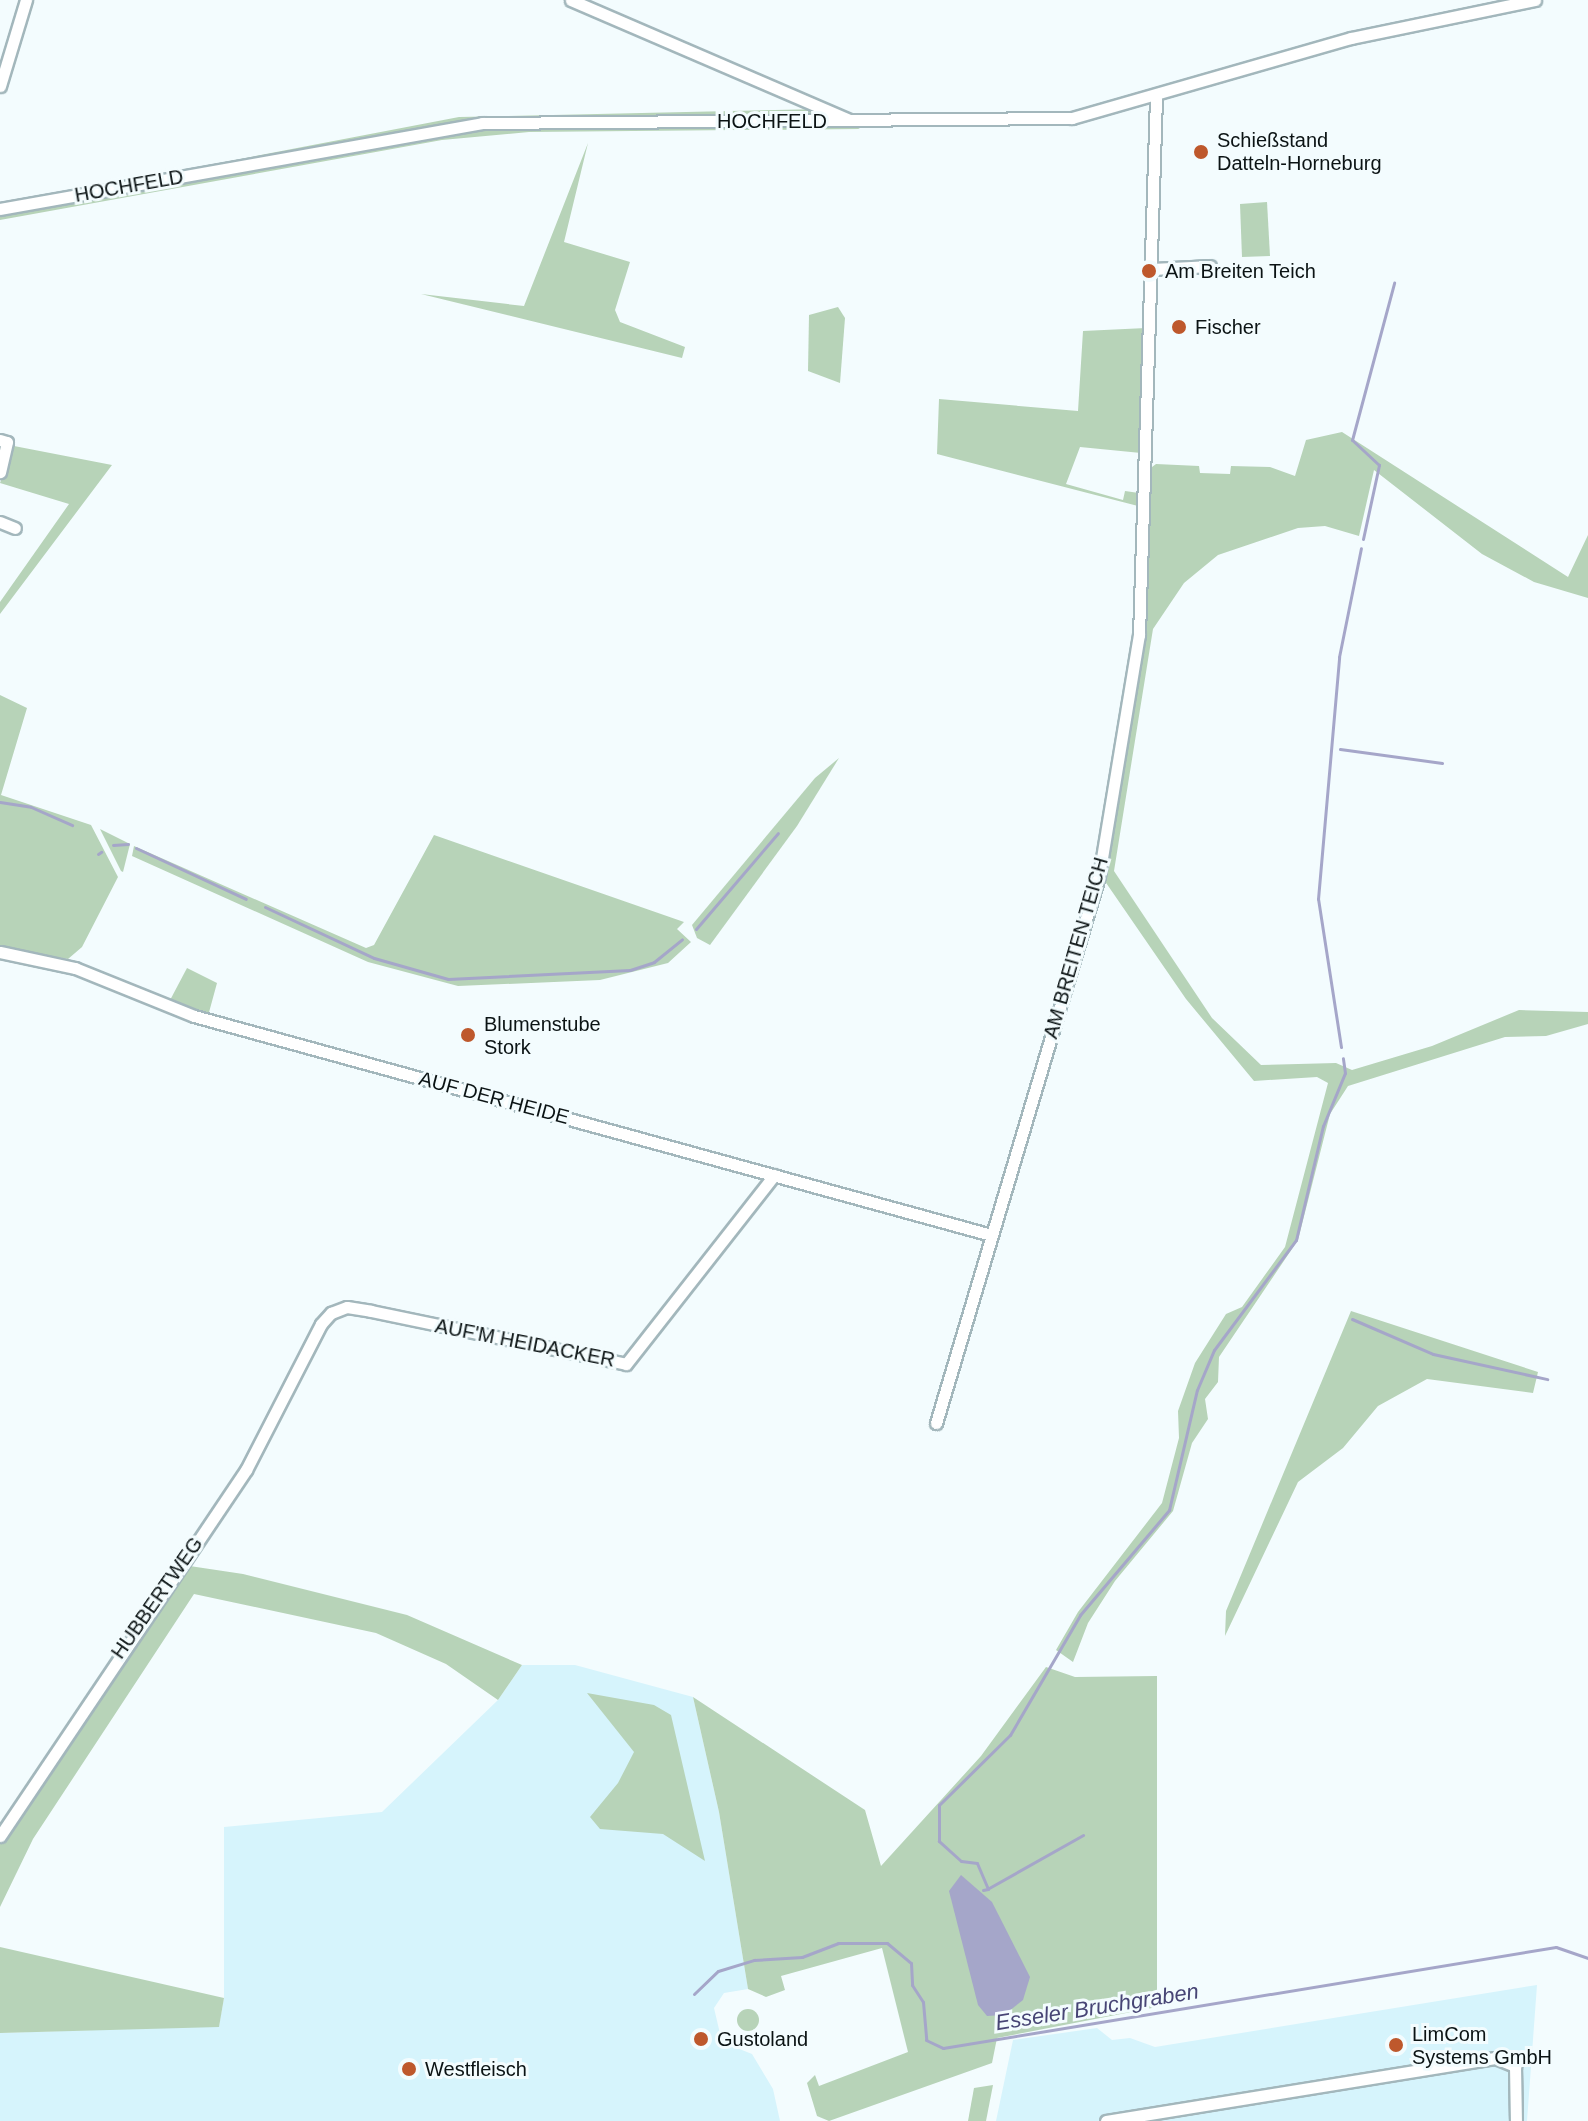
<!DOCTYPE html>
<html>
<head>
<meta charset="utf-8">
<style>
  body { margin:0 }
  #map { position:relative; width:1588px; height:2121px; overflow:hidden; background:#f3fcfe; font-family:Helvetica,sans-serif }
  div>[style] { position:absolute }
  .built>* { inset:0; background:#d6f4fc }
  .green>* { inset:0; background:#b7d3b8 }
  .round { border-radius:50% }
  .water>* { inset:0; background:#a5a6c9 }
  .stream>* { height:3px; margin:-1.5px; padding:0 1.5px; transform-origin:1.5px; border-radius:1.5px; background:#a5a6c9 }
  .roads { filter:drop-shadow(2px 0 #a3b7bc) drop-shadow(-2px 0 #a3b7bc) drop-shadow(0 2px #a3b7bc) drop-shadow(0 -2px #a3b7bc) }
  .minor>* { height:11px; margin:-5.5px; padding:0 5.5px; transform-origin:5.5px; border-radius:5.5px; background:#fff }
  .dots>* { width:22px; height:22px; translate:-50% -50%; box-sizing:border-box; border:4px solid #f3fcfe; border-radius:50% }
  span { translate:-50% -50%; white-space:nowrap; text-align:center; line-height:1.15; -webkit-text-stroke:6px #f3fcfe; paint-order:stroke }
  .street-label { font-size:20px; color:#0b1314 }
  .poi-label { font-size:20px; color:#0b1314 }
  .left { translate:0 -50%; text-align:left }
  .water-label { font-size:22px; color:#474575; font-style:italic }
</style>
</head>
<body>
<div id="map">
  <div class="built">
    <i style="clip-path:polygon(522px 1665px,575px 1665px,693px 1697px,719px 1812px,748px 1989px,724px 1993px,714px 2008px,722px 2042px,752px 2054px,773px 2089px,780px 2121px,0 2121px,0 2033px,219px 2026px,224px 1998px,224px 1827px,382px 1812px,498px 1700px)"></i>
    <i style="clip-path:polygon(1537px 1985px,1527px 2121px,996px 2121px,1013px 2040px,1097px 2028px,1112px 2040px,1130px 2038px,1155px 2047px)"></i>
  </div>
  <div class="green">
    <i style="clip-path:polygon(824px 109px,860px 129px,529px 132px,442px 140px,0 220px,0 205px,459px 117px)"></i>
    <i style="clip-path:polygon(588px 143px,564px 242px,630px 262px,615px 310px,620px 322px,685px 347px,682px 358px,421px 294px,524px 306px)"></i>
    <i style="clip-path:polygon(1267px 202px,1270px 256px,1242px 257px,1240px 204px)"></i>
    <i style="clip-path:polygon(838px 307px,845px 318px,840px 383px,808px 371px,809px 315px)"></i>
    <i style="clip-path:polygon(1146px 328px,1141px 453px,1080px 447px,1066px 484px,1123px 500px,1125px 491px,1139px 493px,1138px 506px,937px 454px,939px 399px,1078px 411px,1083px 331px)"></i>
    <i style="clip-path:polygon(1342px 432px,1568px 577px,1588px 535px,1588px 598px,1534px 582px,1482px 554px,1374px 470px,1359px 536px,1325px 526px,1298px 528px,1218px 555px,1184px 583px,1153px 629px,1114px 871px,1212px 1018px,1261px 1065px,1336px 1063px,1352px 1070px,1432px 1046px,1519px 1010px,1588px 1012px,1588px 1024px,1546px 1036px,1505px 1037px,1348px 1086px,1330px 1114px,1298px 1240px,1219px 1357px,1218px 1382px,1205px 1399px,1208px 1419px,1192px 1443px,1173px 1511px,1115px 1581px,1088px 1623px,1073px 1662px,1056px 1650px,1078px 1612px,1162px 1503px,1179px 1438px,1178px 1411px,1195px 1363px,1226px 1314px,1242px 1307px,1285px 1247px,1328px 1083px,1317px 1077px,1254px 1081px,1186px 999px,1102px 877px,1141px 635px,1148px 470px,1156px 464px,1199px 466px,1200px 473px,1230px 474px,1231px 466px,1270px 467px,1295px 476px,1306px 440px)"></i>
    <i style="clip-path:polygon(14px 446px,112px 465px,0 614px,0 602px,69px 504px,0 483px)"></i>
    <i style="clip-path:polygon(0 695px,27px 708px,1px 795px,91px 825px,118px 877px,82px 947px,68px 959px,0 947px)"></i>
    <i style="clip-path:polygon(839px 758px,797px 826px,710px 945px,697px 938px,692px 925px,815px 778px)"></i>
    <i style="clip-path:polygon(100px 829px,130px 844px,123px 872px,121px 871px)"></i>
    <i style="clip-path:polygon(434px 835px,684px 922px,677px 929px,691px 942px,668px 963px,600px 980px,458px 986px,368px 962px,132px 856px,134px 846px,366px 948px,374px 945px)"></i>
    <i style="clip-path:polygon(187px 968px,217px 983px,208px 1016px,168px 1004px)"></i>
    <i style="clip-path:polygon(1351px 1311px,1538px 1372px,1533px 1393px,1427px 1379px,1378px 1406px,1343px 1448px,1298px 1482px,1225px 1636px,1226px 1611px)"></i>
    <i style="clip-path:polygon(183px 1565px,243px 1574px,407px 1615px,522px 1665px,498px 1700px,446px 1664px,376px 1633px,194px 1594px,33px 1839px,0 1907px,0 1841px)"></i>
    <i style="clip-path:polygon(1046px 1667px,1075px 1677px,1157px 1676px,1157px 2007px,997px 2038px,992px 2063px,829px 2121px,817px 2116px,807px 2083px,815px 2075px,819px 2086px,908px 2052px,882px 1948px,781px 1976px,785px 1990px,766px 1997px,748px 1989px,719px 1812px,693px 1697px,865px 1810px,881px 1866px,981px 1756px)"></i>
    <i style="clip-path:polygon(587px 1693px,654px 1705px,671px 1715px,705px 1861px,663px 1834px,600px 1829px,590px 1817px,618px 1783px,634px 1752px)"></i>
    <i style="clip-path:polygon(0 1947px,224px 1998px,219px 2027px,0 2033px)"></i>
    <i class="round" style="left:737px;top:2009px;width:22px;height:22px"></i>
    <i style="clip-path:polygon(993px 2085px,986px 2121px,968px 2121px,974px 2088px)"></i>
  </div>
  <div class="water">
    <i style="clip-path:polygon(961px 1875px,992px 1902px,1030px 1977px,1023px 2000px,1004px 2015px,987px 2016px,978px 2005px,949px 1891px)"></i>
  </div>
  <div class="stream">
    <i style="left:1363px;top:539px;width:76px;rotate:-77.8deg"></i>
    <i style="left:1379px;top:465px;width:37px;rotate:-137deg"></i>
    <i style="left:1352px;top:440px;width:163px;rotate:-75deg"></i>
    <i style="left:1340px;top:749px;width:103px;rotate:7.8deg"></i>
    <i style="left:0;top:802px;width:31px;rotate:9deg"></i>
    <i style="left:31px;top:807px;width:45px;rotate:23.7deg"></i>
    <i style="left:113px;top:845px;width:15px;rotate:-4deg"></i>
    <i style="left:136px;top:848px;width:121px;rotate:24.9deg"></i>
    <i style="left:98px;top:854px;width:4px;rotate:-34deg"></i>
    <i style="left:265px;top:907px;width:120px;rotate:25.1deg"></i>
    <i style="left:374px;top:958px;width:77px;rotate:15.8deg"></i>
    <i style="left:448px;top:979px;width:182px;rotate:-2.8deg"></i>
    <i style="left:630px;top:970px;width:25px;rotate:-18deg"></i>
    <i style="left:654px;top:962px;width:36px;rotate:-39deg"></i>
    <i style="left:696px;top:929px;width:126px;rotate:-49.5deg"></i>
    <i style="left:1341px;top:1047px;width:150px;rotate:-98.8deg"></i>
    <i style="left:1318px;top:899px;width:243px;rotate:-85deg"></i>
    <i style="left:1339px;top:657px;width:111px;rotate:-78.6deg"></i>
    <i style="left:1352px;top:1319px;width:88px;rotate:23.4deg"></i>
    <i style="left:1433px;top:1354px;width:117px;rotate:12.4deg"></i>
    <i style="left:989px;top:1888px;width:108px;rotate:-29.4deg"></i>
    <i style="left:983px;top:1890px;width:5px;rotate:-11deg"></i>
    <i style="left:988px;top:1889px;width:28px;rotate:-113deg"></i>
    <i style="left:977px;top:1863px;width:16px;rotate:-173deg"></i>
    <i style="left:961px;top:1861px;width:30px;rotate:-138deg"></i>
    <i style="left:939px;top:1841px;width:36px;rotate:-90deg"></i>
    <i style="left:939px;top:1805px;width:100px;rotate:-44.6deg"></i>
    <i style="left:1010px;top:1735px;width:139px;rotate:-59.7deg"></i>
    <i style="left:1080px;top:1615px;width:138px;rotate:-49.7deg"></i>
    <i style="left:1169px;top:1510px;width:123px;rotate:-76.9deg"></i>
    <i style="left:1197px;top:1390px;width:43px;rotate:-67deg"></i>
    <i style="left:1214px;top:1350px;width:137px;rotate:-53.3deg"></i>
    <i style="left:1296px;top:1240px;width:117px;rotate:-76.7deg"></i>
    <i style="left:1323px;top:1126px;width:57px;rotate:-67.5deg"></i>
    <i style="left:1345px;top:1073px;width:15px;rotate:-98deg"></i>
    <i style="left:694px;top:1994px;width:33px;rotate:-44deg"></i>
    <i style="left:718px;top:1971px;width:38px;rotate:-17deg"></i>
    <i style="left:754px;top:1960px;width:48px;rotate:-3.6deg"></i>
    <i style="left:802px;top:1957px;width:39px;rotate:-21deg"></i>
    <i style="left:838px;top:1943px;width:49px"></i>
    <i style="left:887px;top:1943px;width:31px;rotate:40deg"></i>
    <i style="left:911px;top:1963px;width:22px;rotate:87deg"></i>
    <i style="left:912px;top:1985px;width:20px;rotate:57deg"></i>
    <i style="left:923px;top:2002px;width:38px;rotate:85deg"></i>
    <i style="left:926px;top:2040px;width:19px;rotate:25deg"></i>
    <i style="left:943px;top:2048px;width:621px;rotate:-9.36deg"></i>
    <i style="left:1556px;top:1947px;width:34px;rotate:19deg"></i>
  </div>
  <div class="roads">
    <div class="minor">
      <i style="left:571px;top:0;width:301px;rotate:23.3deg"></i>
      <i style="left:0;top:86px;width:90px;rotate:-73.2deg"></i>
      <i style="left:0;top:209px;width:490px;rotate:-10.1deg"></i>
      <i style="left:482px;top:123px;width:590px;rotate:-0.49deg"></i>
      <i style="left:1072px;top:118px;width:290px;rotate:-16deg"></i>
      <i style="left:1351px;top:38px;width:188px;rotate:-11.7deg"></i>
      <i style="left:1153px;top:269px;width:57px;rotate:-3deg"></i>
      <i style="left:0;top:440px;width:7px;rotate:16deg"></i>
      <i style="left:7px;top:442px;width:31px;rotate:103deg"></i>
      <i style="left:0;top:522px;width:16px;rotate:22deg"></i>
      <i style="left:0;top:952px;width:77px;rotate:12deg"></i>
      <i style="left:75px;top:968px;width:128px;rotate:22deg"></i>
      <i style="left:194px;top:1016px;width:827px;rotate:15.36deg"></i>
      <i style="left:936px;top:1423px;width:571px;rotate:-73.41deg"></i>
      <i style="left:1099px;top:876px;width:244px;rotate:-80.6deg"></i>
      <i style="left:1139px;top:635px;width:537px;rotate:-88.19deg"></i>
      <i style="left:0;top:1836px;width:441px;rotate:-56.1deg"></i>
      <i style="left:246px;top:1470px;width:164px;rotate:-62.8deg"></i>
      <i style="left:321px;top:1324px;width:15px;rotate:-48deg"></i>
      <i style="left:331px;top:1313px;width:17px;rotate:-21deg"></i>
      <i style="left:347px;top:1307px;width:24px;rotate:9deg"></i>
      <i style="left:371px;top:1311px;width:260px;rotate:11.7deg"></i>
      <i style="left:626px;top:1364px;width:240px;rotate:-51.9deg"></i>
      <i style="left:1106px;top:2121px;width:394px;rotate:-9.2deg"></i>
      <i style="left:1495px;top:2058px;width:22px;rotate:22deg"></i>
      <i style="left:1515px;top:2066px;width:55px;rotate:89deg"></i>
    </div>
  </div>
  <div class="dots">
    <i style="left:1201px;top:152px;background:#be582c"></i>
    <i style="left:1149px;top:271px;background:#be582c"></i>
    <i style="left:1179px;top:327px;background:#be582c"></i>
    <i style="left:468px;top:1035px;background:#be582c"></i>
    <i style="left:701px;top:2039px;background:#be582c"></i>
    <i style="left:1396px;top:2045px;background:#be582c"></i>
    <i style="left:409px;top:2069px;background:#be582c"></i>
  </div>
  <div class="street-label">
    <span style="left:772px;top:121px">HOCHFELD</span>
    <span style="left:129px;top:186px;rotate:-10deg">HOCHFELD</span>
    <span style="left:1076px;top:948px;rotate:-74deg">AM BREITEN TEICH</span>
    <span style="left:494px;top:1098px;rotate:15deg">AUF DER HEIDE</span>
    <span style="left:525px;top:1343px;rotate:11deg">AUF'M HEIDACKER</span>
    <span style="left:157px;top:1598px;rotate:-55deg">HUBBERTWEG</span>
  </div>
  <div class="poi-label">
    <span class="left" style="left:1217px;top:152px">Schießstand<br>Datteln-Horneburg</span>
    <span class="left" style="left:1165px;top:271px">Am Breiten Teich</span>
    <span class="left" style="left:1195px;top:327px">Fischer</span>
    <span class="left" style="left:484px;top:1036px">Blumenstube<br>Stork</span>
    <span class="left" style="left:1412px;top:2046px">LimCom<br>Systems GmbH</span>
    <span class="left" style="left:717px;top:2039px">Gustoland</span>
    <span class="left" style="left:425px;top:2069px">Westfleisch</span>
  </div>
  <div class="water-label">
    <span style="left:1097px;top:2007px;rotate:-9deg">Esseler Bruchgraben</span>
  </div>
</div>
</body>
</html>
